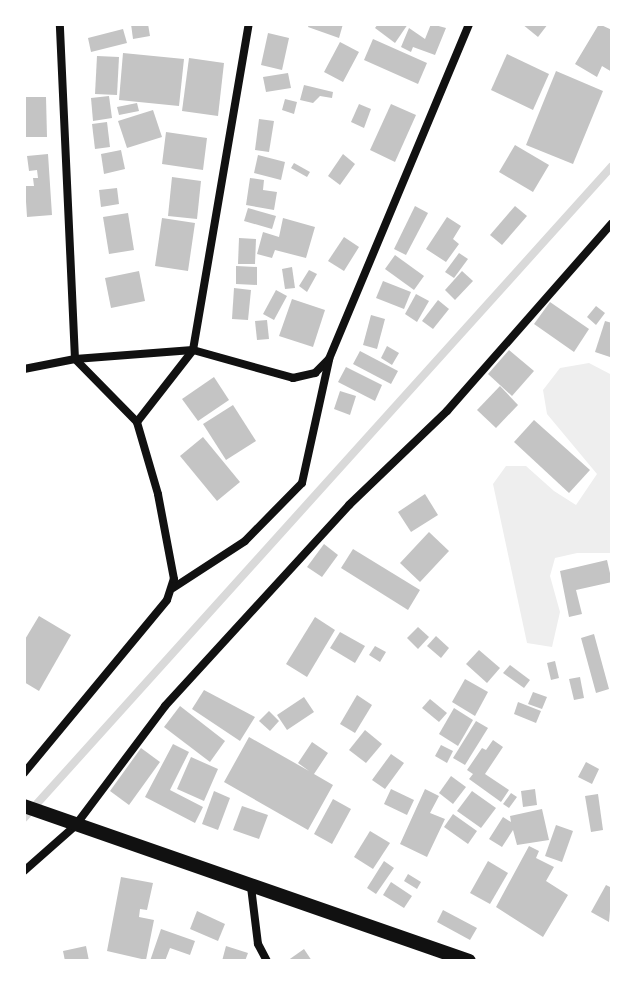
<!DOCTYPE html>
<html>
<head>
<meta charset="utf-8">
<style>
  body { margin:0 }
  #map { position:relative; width:636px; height:985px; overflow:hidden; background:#fff; font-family:"Nunito Sans",sans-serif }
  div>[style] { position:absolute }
  .green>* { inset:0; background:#eee }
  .stream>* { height:8px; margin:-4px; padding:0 4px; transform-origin:4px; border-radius:4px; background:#d9d9d9 }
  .building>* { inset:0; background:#c4c4c4 }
  .minor>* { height:8px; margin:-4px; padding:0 4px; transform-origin:4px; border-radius:4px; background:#111 }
  .tertiary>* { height:14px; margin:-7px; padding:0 7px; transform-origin:7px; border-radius:7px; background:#111 }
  span { translate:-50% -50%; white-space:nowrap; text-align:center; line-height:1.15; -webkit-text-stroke:6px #fff; paint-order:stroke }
  .frame { position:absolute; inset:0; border:26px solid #fff; pointer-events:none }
</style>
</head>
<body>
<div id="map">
  <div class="green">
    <i style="clip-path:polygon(589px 363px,612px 375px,612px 553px,577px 553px,555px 558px,550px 576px,560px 612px,552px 647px,527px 643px,493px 484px,506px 466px,526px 466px,554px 491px,576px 505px,597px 474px,547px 414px,543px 390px,560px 368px)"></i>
  </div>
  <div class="stream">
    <i style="left:24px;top:818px;width:878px;rotate:-47.95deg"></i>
  </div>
  <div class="building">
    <i style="clip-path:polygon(131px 24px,148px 24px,150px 36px,133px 39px)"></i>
    <i style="clip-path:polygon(309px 24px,343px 24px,339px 38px,308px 27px)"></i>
    <i style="clip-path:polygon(378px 24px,408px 24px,395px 43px,375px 28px)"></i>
    <i style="clip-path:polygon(431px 24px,446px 28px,435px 55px,413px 47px,411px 52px,401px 47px,409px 28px,425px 39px)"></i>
    <i style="clip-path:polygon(522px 24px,548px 24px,538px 37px)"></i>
    <i style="clip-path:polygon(599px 24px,612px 30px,612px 72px,602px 66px,597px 77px,575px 64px)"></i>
    <i style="clip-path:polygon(123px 29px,127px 43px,91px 52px,88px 38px)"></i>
    <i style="clip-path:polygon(268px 33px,289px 38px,282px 70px,261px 65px)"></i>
    <i style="clip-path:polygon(373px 39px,427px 63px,418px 84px,364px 60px)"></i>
    <i style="clip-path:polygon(340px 42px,359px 52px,343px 82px,324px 72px)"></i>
    <i style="clip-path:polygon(123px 53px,184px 59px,179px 106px,119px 100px)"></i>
    <i style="clip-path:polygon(507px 54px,549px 74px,533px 110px,491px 90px)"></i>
    <i style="clip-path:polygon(97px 56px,119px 57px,117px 95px,95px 94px)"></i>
    <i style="clip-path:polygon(189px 58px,224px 63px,218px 116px,182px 111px)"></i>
    <i style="clip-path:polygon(556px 71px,603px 91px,573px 164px,526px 145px)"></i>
    <i style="clip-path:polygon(288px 73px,291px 88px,266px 92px,263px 77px)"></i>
    <i style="clip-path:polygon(304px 85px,333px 92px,332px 98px,320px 96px,313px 103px,300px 100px)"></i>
    <i style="clip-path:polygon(109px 96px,112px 118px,93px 121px,91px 98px)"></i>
    <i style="clip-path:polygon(24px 97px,46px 97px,47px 137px,24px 137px)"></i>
    <i style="clip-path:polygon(285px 99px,297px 102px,294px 114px,282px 110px)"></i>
    <i style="clip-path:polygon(137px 103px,139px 111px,119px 115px,117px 107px)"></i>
    <i style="clip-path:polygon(359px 104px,371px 109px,364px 128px,351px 122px)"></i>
    <i style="clip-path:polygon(391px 104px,416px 115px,395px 162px,370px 150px)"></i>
    <i style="clip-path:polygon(153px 110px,162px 137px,127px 148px,118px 121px)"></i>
    <i style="clip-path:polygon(259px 119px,274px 121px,269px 152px,255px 150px)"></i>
    <i style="clip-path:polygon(107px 122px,110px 147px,95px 149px,92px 124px)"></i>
    <i style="clip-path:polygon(166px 132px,207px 138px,203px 170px,162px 164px)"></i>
    <i style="clip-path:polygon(515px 145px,549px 165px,533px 192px,499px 172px)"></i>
    <i style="clip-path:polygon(121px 150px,125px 169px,104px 174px,101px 154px)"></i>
    <i style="clip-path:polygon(48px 154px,52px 215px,27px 217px,25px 186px,34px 186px,33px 178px,38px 178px,37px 170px,29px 171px,27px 156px)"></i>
    <i style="clip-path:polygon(343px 154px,355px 164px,340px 185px,328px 176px)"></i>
    <i style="clip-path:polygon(258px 155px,285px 162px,281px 180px,254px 173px)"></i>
    <i style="clip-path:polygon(294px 163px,310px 172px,307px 177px,291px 168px)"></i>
    <i style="clip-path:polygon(172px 177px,201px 181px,197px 219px,168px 216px)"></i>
    <i style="clip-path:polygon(250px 178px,264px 180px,263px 190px,277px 192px,274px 210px,246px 205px)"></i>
    <i style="clip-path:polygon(117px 188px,119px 204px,101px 207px,99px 190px)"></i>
    <i style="clip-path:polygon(415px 206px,428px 213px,406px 255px,394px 249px)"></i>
    <i style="clip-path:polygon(515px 206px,527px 216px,502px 245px,490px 235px)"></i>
    <i style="clip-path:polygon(248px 208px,276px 216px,272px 229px,244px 221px)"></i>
    <i style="clip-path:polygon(128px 213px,134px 250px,109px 254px,103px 217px)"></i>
    <i style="clip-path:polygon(447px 217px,461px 226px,453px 239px,459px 244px,446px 262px,426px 249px)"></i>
    <i style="clip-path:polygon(162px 218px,195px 223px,188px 271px,155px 266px)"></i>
    <i style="clip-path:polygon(283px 218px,315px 227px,306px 258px,275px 250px,272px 258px,257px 254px,263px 232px,279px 237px)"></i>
    <i style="clip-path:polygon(344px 237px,359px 247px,344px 271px,328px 261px)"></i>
    <i style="clip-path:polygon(239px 238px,256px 239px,255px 264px,238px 264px)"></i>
    <i style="clip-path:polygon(459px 253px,468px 259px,454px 278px,445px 272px)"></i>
    <i style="clip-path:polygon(395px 255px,424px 276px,414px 290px,385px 269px)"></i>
    <i style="clip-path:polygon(236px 266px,257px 267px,257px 285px,236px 284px)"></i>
    <i style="clip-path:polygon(292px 267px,295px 288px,285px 289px,282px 269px)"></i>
    <i style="clip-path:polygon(309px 270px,317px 274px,307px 292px,299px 286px)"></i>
    <i style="clip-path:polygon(139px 271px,145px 301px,111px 308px,105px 278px)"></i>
    <i style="clip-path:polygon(462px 271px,473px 281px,455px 300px,445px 290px)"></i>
    <i style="clip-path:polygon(383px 281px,411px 292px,404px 309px,376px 298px)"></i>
    <i style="clip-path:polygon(234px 288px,251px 290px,248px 320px,232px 319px)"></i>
    <i style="clip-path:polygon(276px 290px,287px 296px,274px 320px,263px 314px)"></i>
    <i style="clip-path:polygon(416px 294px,429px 301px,417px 322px,405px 314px)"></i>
    <i style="clip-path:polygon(292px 299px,325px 310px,313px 347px,279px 336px)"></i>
    <i style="clip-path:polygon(438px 300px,449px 309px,433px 329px,422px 321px)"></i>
    <i style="clip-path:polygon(550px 302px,589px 329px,574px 352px,534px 324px)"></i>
    <i style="clip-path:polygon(596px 306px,605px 313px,596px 325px,587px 317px)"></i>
    <i style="clip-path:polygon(371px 315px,385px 319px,377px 349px,363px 345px)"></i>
    <i style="clip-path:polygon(267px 320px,269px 339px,257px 340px,255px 321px)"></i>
    <i style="clip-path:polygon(605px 321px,612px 323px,610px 357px,595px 352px)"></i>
    <i style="clip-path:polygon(387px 346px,399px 353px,392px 365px,381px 358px)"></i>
    <i style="clip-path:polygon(509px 350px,534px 371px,512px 396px,488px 374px)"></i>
    <i style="clip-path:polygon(360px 351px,398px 371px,391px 384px,353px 364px)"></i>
    <i style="clip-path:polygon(346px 367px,382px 385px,375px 401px,338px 382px)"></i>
    <i style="clip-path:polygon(214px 377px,229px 400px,198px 421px,182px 399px)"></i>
    <i style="clip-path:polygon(500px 386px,518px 405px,496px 428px,477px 410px)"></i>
    <i style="clip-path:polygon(340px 391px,356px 396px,350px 415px,334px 409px)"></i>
    <i style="clip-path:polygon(233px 405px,256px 441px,226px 460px,203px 424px)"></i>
    <i style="clip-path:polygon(534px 420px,590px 470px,569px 493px,514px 442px)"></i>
    <i style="clip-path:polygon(203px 437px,240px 482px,217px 501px,180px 456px)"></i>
    <i style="clip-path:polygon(425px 494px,438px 515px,411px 532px,398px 512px)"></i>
    <i style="clip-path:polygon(429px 532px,449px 551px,420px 582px,400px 563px)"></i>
    <i style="clip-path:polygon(324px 544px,338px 555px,322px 577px,307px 567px)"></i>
    <i style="clip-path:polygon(353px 549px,420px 590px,408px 610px,341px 568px)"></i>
    <i style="clip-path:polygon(607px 560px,612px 582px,576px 590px,582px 614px,569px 617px,560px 571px)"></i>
    <i style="clip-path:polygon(39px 616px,71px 635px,39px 691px,24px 682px,24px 641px)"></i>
    <i style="clip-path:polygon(315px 617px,335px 630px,307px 677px,286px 664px)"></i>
    <i style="clip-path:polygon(418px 627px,429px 637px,418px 649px,407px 638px)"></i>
    <i style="clip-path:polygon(340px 632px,365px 646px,355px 663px,330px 648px)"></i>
    <i style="clip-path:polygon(594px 634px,609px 689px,596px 693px,581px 638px)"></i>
    <i style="clip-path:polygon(436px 636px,449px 648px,441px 658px,427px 646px)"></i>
    <i style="clip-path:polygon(375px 646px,386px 652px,380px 662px,369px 655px)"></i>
    <i style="clip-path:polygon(479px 650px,500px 668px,487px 683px,466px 664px)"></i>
    <i style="clip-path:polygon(555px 661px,559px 678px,551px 680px,547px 663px)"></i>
    <i style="clip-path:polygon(510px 665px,530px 680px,524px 688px,503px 673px)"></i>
    <i style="clip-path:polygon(580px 677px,584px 698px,574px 700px,569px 679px)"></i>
    <i style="clip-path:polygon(465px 679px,488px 692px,475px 716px,452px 702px)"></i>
    <i style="clip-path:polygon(204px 690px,255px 717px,240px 741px,192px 709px)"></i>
    <i style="clip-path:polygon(533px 692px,547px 697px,542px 709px,528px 704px)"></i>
    <i style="clip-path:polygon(357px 695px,372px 705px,355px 733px,340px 724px)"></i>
    <i style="clip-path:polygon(304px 697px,314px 712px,287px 730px,277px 715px)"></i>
    <i style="clip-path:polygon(430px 699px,447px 713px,439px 722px,422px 708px)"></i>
    <i style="clip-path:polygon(518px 702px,541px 711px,536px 723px,514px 714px)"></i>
    <i style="clip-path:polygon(180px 706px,225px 741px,210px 762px,164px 727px)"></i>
    <i style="clip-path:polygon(454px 708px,473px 720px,458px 746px,439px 734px)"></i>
    <i style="clip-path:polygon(269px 711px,279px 721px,270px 731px,259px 721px)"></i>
    <i style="clip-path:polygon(476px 721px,488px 728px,465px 765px,453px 758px)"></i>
    <i style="clip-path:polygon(365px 730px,382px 744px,366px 763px,349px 750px)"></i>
    <i style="clip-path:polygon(249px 737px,309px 771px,298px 763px,312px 742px,328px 753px,314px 774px,333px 785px,308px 830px,224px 782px)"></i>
    <i style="clip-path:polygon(493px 740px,503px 747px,485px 774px,509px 790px,501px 802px,469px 779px,473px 774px,467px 770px,482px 748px,486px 750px)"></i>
    <i style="clip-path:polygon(173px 744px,189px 752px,170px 790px,203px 807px,195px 823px,145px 797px)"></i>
    <i style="clip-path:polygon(441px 745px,453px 751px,447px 763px,435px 756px)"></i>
    <i style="clip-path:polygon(141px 748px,160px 762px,129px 805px,110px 791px)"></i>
    <i style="clip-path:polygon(391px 754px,404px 763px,385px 789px,372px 780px)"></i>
    <i style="clip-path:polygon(191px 757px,218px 769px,204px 801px,177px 789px)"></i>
    <i style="clip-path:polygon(586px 762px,599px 769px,592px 784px,578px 777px)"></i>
    <i style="clip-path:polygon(451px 776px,466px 787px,453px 804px,439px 793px)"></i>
    <i style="clip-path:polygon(391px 789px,414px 800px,407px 815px,384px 804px)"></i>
    <i style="clip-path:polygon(425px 789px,439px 796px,430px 813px,445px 819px,427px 857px,400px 844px)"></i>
    <i style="clip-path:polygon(535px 789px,537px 805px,523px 807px,521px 791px)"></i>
    <i style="clip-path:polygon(214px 791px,230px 798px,218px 830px,202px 824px)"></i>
    <i style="clip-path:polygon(472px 791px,496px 808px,481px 828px,457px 811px)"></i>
    <i style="clip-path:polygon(511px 793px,517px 797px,509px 808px,503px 804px)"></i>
    <i style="clip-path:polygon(598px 794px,603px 830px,591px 832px,585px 796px)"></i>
    <i style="clip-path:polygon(333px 799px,351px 809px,332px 844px,314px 834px)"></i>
    <i style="clip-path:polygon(242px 806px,268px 815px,259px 839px,233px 830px)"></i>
    <i style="clip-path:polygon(542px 809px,549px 840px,517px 845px,513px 830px,502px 847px,489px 839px,503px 817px,511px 822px,510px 816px)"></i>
    <i style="clip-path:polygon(453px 814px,477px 831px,468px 844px,444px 827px)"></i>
    <i style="clip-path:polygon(556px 825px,573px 831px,562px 862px,545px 856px)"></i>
    <i style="clip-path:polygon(370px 831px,390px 843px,373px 869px,354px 857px)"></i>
    <i style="clip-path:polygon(529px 846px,539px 851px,536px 858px,554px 867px,546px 881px,568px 895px,543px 937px,496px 907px)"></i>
    <i style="clip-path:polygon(384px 861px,394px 868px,376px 894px,367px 888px)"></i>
    <i style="clip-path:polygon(488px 861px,508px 873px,490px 904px,470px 893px)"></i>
    <i style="clip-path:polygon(408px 874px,421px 882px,417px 889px,404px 881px)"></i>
    <i style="clip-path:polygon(121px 877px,153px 883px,147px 910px,140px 909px,139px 917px,154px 920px,146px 960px,107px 951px)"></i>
    <i style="clip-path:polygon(391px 882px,412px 896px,404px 908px,383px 895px)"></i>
    <i style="clip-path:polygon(606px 885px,612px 888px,609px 922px,591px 912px)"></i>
    <i style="clip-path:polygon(443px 910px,477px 928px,470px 940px,437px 922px)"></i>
    <i style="clip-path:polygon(197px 911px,225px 924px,218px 941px,190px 929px)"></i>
    <i style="clip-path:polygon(161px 929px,195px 941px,190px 955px,170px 948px,165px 961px,150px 961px)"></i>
    <i style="clip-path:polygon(86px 946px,89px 961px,65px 961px,63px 951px)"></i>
    <i style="clip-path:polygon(226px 946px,248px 953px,245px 961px,222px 961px)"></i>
    <i style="clip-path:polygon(304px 949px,312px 961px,287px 961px)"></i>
  </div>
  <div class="minor">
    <i style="left:24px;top:369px;width:52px;rotate:-11.1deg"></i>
    <i style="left:75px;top:359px;width:118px;rotate:-4.4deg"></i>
    <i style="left:193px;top:350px;width:104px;rotate:15.6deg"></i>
    <i style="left:293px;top:378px;width:23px;rotate:-13deg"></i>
    <i style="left:315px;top:373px;width:20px;rotate:-45deg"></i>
    <i style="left:329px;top:359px;width:363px;rotate:-67.3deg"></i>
    <i style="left:137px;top:422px;width:91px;rotate:-52.1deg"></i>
    <i style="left:193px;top:350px;width:331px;rotate:-80.3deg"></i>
    <i style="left:173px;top:588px;width:86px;rotate:-33.1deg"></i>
    <i style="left:245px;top:541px;width:81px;rotate:-45.5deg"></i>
    <i style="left:302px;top:483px;width:126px;rotate:-77.6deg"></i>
    <i style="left:24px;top:773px;width:224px;rotate:-50.4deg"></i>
    <i style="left:167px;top:600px;width:22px;rotate:-72deg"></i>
    <i style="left:174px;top:579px;width:86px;rotate:-100.7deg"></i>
    <i style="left:158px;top:494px;width:75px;rotate:-106.3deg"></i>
    <i style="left:137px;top:422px;width:88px;rotate:-134.5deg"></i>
    <i style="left:75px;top:359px;width:335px;rotate:-92.6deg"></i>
    <i style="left:24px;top:871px;width:68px;rotate:-41.4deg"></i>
    <i style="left:75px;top:826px;width:150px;rotate:-53.1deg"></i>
    <i style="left:165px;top:706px;width:273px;rotate:-47.5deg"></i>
    <i style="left:349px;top:505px;width:136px;rotate:-43.8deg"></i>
    <i style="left:447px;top:411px;width:250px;rotate:-48.7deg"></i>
    <i style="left:251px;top:887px;width:57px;rotate:83deg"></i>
    <i style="left:258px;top:944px;width:19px;rotate:62deg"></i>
  </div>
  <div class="tertiary">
    <i style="left:24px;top:806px;width:471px;rotate:19.2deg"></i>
  </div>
  <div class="frame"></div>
</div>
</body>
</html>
